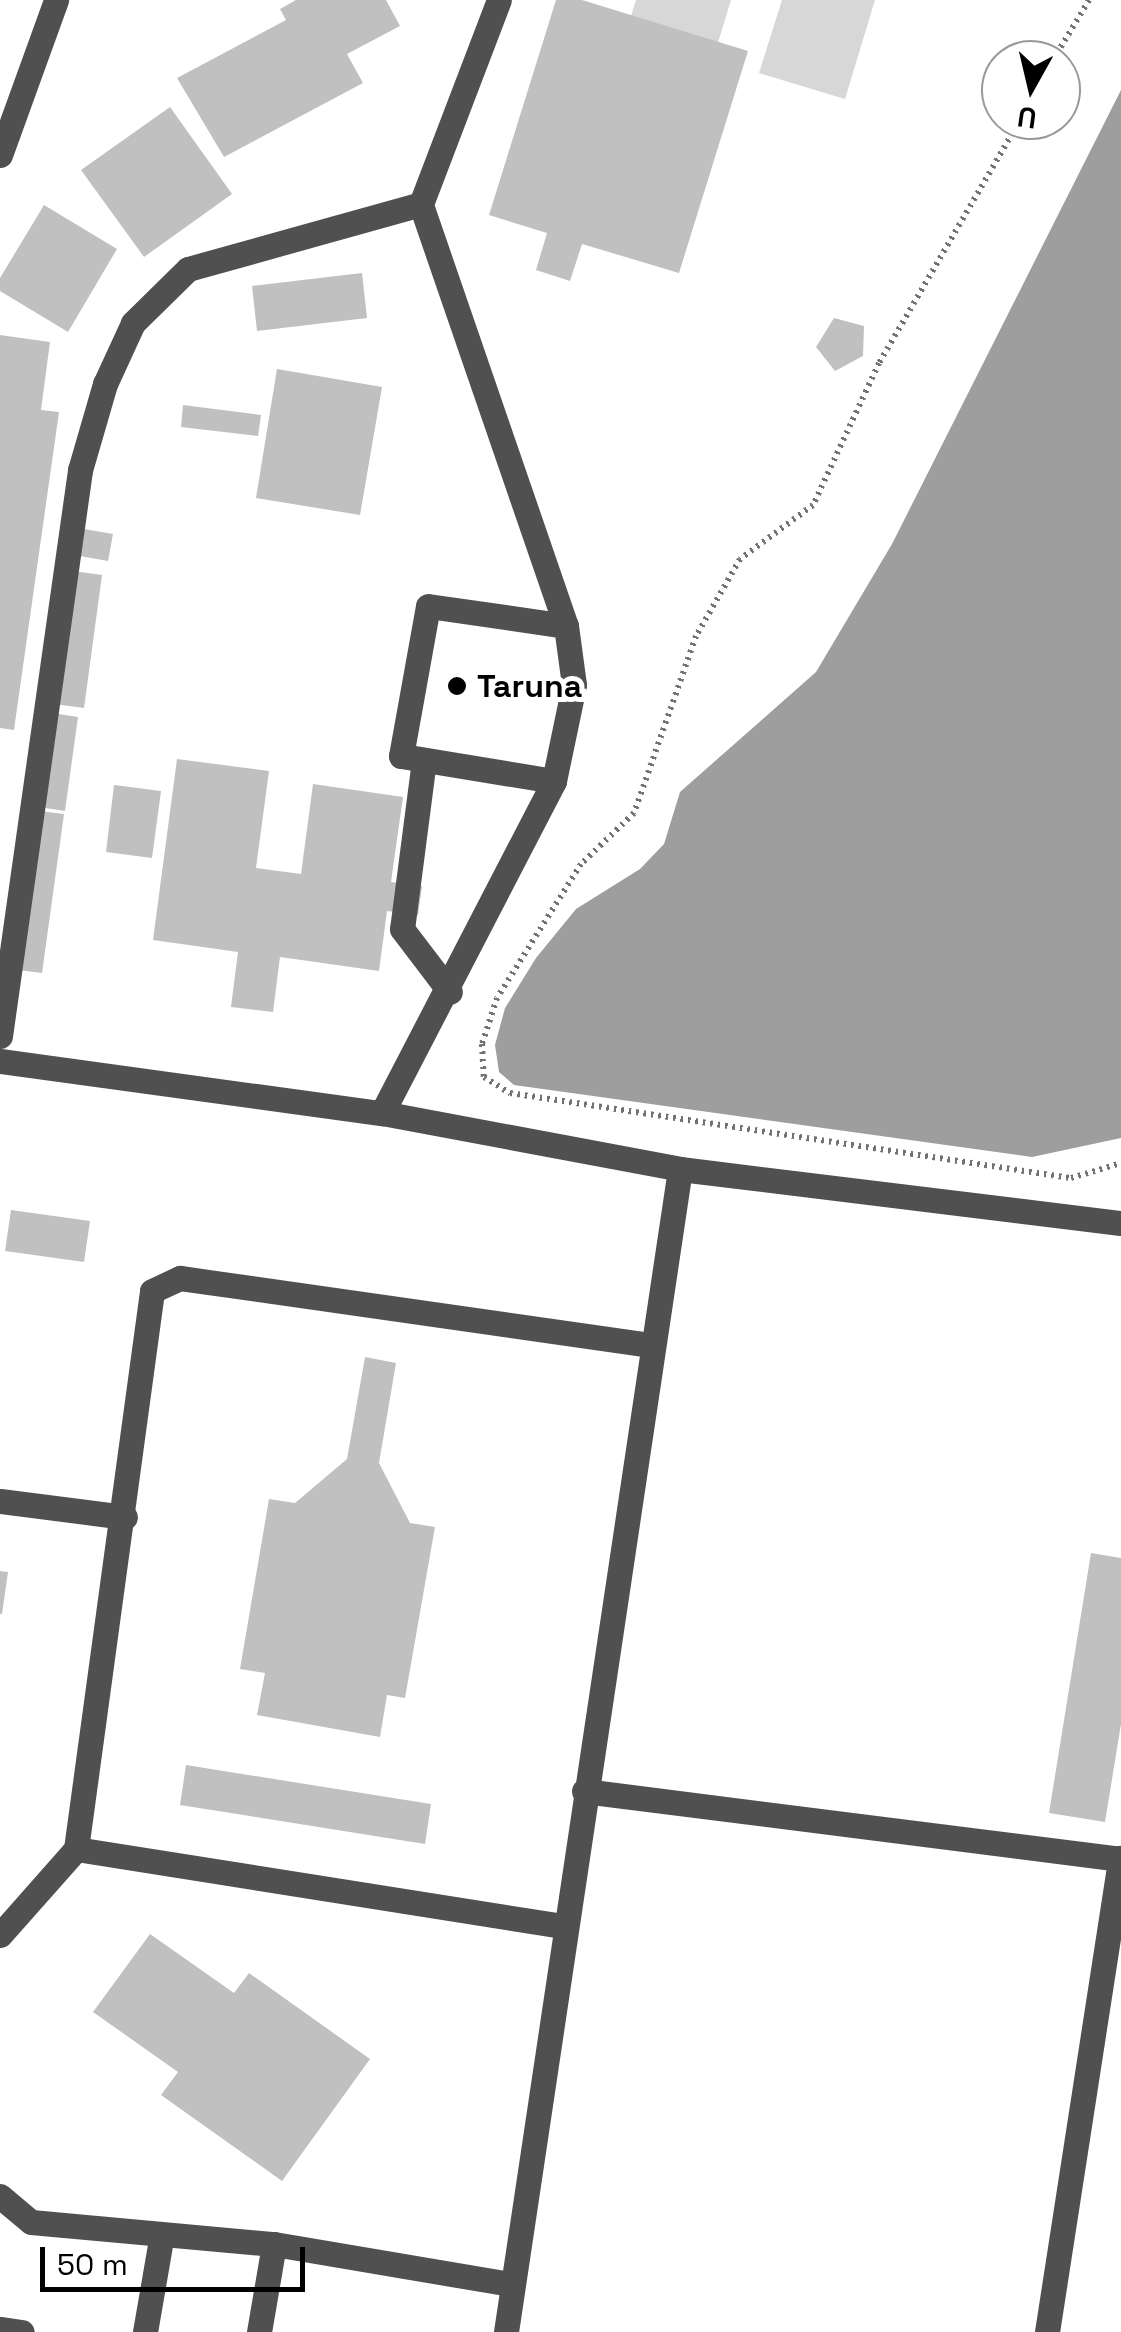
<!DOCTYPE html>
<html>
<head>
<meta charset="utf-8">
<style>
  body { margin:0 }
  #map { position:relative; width:1121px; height:2332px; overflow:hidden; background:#fff; font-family:"Space Grotesk",sans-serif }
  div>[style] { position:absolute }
  .green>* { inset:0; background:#d7d7d7 }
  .water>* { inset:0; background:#9e9e9e }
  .building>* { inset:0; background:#c0c0c0 }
  .path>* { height:6px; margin-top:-3px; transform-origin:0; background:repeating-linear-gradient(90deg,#727272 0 2.5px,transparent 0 7.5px) }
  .minor>* { height:25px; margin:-12.5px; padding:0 12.5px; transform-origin:12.5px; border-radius:12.5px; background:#505050 }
  .dots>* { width:28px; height:28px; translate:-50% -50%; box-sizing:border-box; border:5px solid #fff; border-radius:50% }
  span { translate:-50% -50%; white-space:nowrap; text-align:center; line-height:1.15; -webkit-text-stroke:10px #fff; paint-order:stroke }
  .poi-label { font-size:32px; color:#000; font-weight:700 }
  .left { translate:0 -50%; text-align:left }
  .north { position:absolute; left:981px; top:40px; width:100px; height:100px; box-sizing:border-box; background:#fff; border:2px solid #999; border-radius:50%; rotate:188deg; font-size:28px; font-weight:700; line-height:40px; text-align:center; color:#000 }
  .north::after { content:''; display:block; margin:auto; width:35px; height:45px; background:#000; clip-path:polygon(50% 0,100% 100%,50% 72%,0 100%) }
  .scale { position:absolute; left:40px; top:2247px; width:265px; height:45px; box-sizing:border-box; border:5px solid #000; border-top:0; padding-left:12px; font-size:30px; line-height:35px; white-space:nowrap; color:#000; -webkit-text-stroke:8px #fff; paint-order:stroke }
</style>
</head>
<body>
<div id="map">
  <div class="green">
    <i style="clip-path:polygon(636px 0,731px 0,713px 59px,626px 32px)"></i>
    <i style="clip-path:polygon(782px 0,875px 0,845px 99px,759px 73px)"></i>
  </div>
  <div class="water">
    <i style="clip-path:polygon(1121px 90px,1121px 1138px,1032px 1157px,514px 1085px,499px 1072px,495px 1045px,505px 1008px,536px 958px,576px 909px,640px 869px,664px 844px,680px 792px,816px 672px,892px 544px)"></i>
  </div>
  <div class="building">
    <i style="clip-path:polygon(296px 0,386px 0,400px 26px,347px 54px,363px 83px,224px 157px,177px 78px,286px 20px,280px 9px)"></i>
    <i style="clip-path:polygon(556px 0,582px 0,748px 51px,679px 273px,582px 244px,570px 281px,536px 270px,547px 233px,489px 215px)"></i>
    <i style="clip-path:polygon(170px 107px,232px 194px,144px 257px,81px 170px)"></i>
    <i style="clip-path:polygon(44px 205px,117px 249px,68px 332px,0 291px,0 278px)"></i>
    <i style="clip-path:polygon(362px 273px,367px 318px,257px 331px,252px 286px)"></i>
    <i style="clip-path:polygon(834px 318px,864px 326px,863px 356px,835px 371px,816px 347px)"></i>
    <i style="clip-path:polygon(0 335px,50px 342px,41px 410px,59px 412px,14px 730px,0 728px)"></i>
    <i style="clip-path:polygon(277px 369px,382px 387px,360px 515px,256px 498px)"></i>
    <i style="clip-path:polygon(183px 405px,261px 415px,258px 436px,181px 427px)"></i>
    <i style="clip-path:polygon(78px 528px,113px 534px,108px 561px,74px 555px)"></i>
    <i style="clip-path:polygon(73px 571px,102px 575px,84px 708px,54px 704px)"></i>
    <i style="clip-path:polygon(52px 713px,78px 717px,65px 811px,39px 807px)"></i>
    <i style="clip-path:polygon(177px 759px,269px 771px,256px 868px,301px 874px,313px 784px,403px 797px,391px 882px,422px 886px,418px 915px,387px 911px,379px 971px,280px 957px,273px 1012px,231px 1007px,238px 952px,153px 940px)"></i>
    <i style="clip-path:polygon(114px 785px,161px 791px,152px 858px,106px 852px)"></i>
    <i style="clip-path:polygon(40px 811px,64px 814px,42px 973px,18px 970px)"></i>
    <i style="clip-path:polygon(11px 1210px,90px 1221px,84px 1262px,5px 1251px)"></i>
    <i style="clip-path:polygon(365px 1357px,396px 1363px,379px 1463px,410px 1523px,435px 1527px,405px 1698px,387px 1695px,380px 1737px,257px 1715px,265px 1673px,240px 1669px,269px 1499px,295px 1503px,347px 1459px)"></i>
    <i style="clip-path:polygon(1091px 1553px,1121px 1558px,1121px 1724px,1105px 1822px,1049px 1813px)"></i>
    <i style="clip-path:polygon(0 1571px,8px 1572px,2px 1614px,0 1614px)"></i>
    <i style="clip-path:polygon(186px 1765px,431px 1804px,425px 1844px,180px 1805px)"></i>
    <i style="clip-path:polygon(150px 1934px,234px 1993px,249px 1973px,370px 2059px,282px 2181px,161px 2095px,178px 2072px,93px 2012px)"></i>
  </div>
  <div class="path">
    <i style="left:1053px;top:60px;width:70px;rotate:-59deg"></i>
    <i style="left:1020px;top:120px;width:281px;rotate:120.1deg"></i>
    <i style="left:879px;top:363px;width:157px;rotate:114.9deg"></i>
    <i style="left:813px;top:505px;width:91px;rotate:143.5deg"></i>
    <i style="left:740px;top:559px;width:89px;rotate:119.7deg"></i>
    <i style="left:696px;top:636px;width:188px;rotate:109.3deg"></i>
    <i style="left:634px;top:813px;width:74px;rotate:136.1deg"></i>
    <i style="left:581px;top:864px;width:158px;rotate:122.1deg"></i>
    <i style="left:497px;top:998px;width:48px;rotate:108.1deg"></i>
    <i style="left:482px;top:1044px;width:33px;rotate:87deg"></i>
    <i style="left:484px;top:1077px;width:31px;rotate:32deg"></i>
    <i style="left:510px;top:1093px;width:567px;rotate:8.62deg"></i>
    <i style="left:1071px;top:1178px;width:52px;rotate:-16.7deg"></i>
  </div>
  <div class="minor">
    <i style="left:0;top:155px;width:165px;rotate:-70.1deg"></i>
    <i style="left:424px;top:760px;width:170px;rotate:97.4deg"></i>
    <i style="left:402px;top:929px;width:79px;rotate:52.7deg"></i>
    <i style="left:554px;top:781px;width:155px;rotate:-170.7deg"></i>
    <i style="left:401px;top:756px;width:152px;rotate:-79.8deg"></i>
    <i style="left:428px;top:606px;width:139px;rotate:8.2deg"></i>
    <i style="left:0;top:1036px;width:572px;rotate:-81.95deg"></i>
    <i style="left:80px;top:470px;width:90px;rotate:-73.8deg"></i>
    <i style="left:105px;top:384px;width:67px;rotate:-65.3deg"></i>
    <i style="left:133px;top:323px;width:77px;rotate:-44.5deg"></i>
    <i style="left:188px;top:269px;width:242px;rotate:-15.6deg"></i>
    <i style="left:0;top:1061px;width:386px;rotate:7.8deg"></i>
    <i style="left:382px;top:1113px;width:303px;rotate:10.6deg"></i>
    <i style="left:680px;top:1169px;width:1176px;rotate:98.51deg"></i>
    <i style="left:382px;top:1113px;width:374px;rotate:-62.6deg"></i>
    <i style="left:554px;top:781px;width:98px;rotate:-78.2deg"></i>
    <i style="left:574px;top:685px;width:60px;rotate:-97.7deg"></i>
    <i style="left:566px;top:626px;width:446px;rotate:-109deg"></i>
    <i style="left:421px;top:204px;width:218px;rotate:-69.1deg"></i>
    <i style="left:680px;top:1169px;width:444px;rotate:7deg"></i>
    <i style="left:0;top:1501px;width:126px;rotate:7.3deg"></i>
    <i style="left:584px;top:1791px;width:541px;rotate:7.22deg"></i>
    <i style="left:76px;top:1849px;width:563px;rotate:-82.24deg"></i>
    <i style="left:152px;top:1291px;width:31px;rotate:-25deg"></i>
    <i style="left:180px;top:1278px;width:476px;rotate:8.1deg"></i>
    <i style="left:0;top:1935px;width:115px;rotate:-48.5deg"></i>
    <i style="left:76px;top:1849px;width:492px;rotate:9deg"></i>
    <i style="left:0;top:2196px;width:40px;rotate:40deg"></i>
    <i style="left:31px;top:2222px;width:244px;rotate:5.2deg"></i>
    <i style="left:274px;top:2244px;width:240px;rotate:9.6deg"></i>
    <i style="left:0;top:2329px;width:22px;rotate:8deg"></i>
    <i style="left:145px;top:2332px;width:99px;rotate:-80.2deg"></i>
    <i style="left:259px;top:2332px;width:89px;rotate:-80.3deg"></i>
    <i style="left:1047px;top:2332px;width:480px;rotate:-81.2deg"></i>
  </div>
  <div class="dots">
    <i style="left:457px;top:686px;background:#000"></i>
  </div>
  <div class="poi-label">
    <span class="left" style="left:477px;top:686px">Taruna</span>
  </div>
  <div class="north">U</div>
  <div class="scale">50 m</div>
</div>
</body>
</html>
